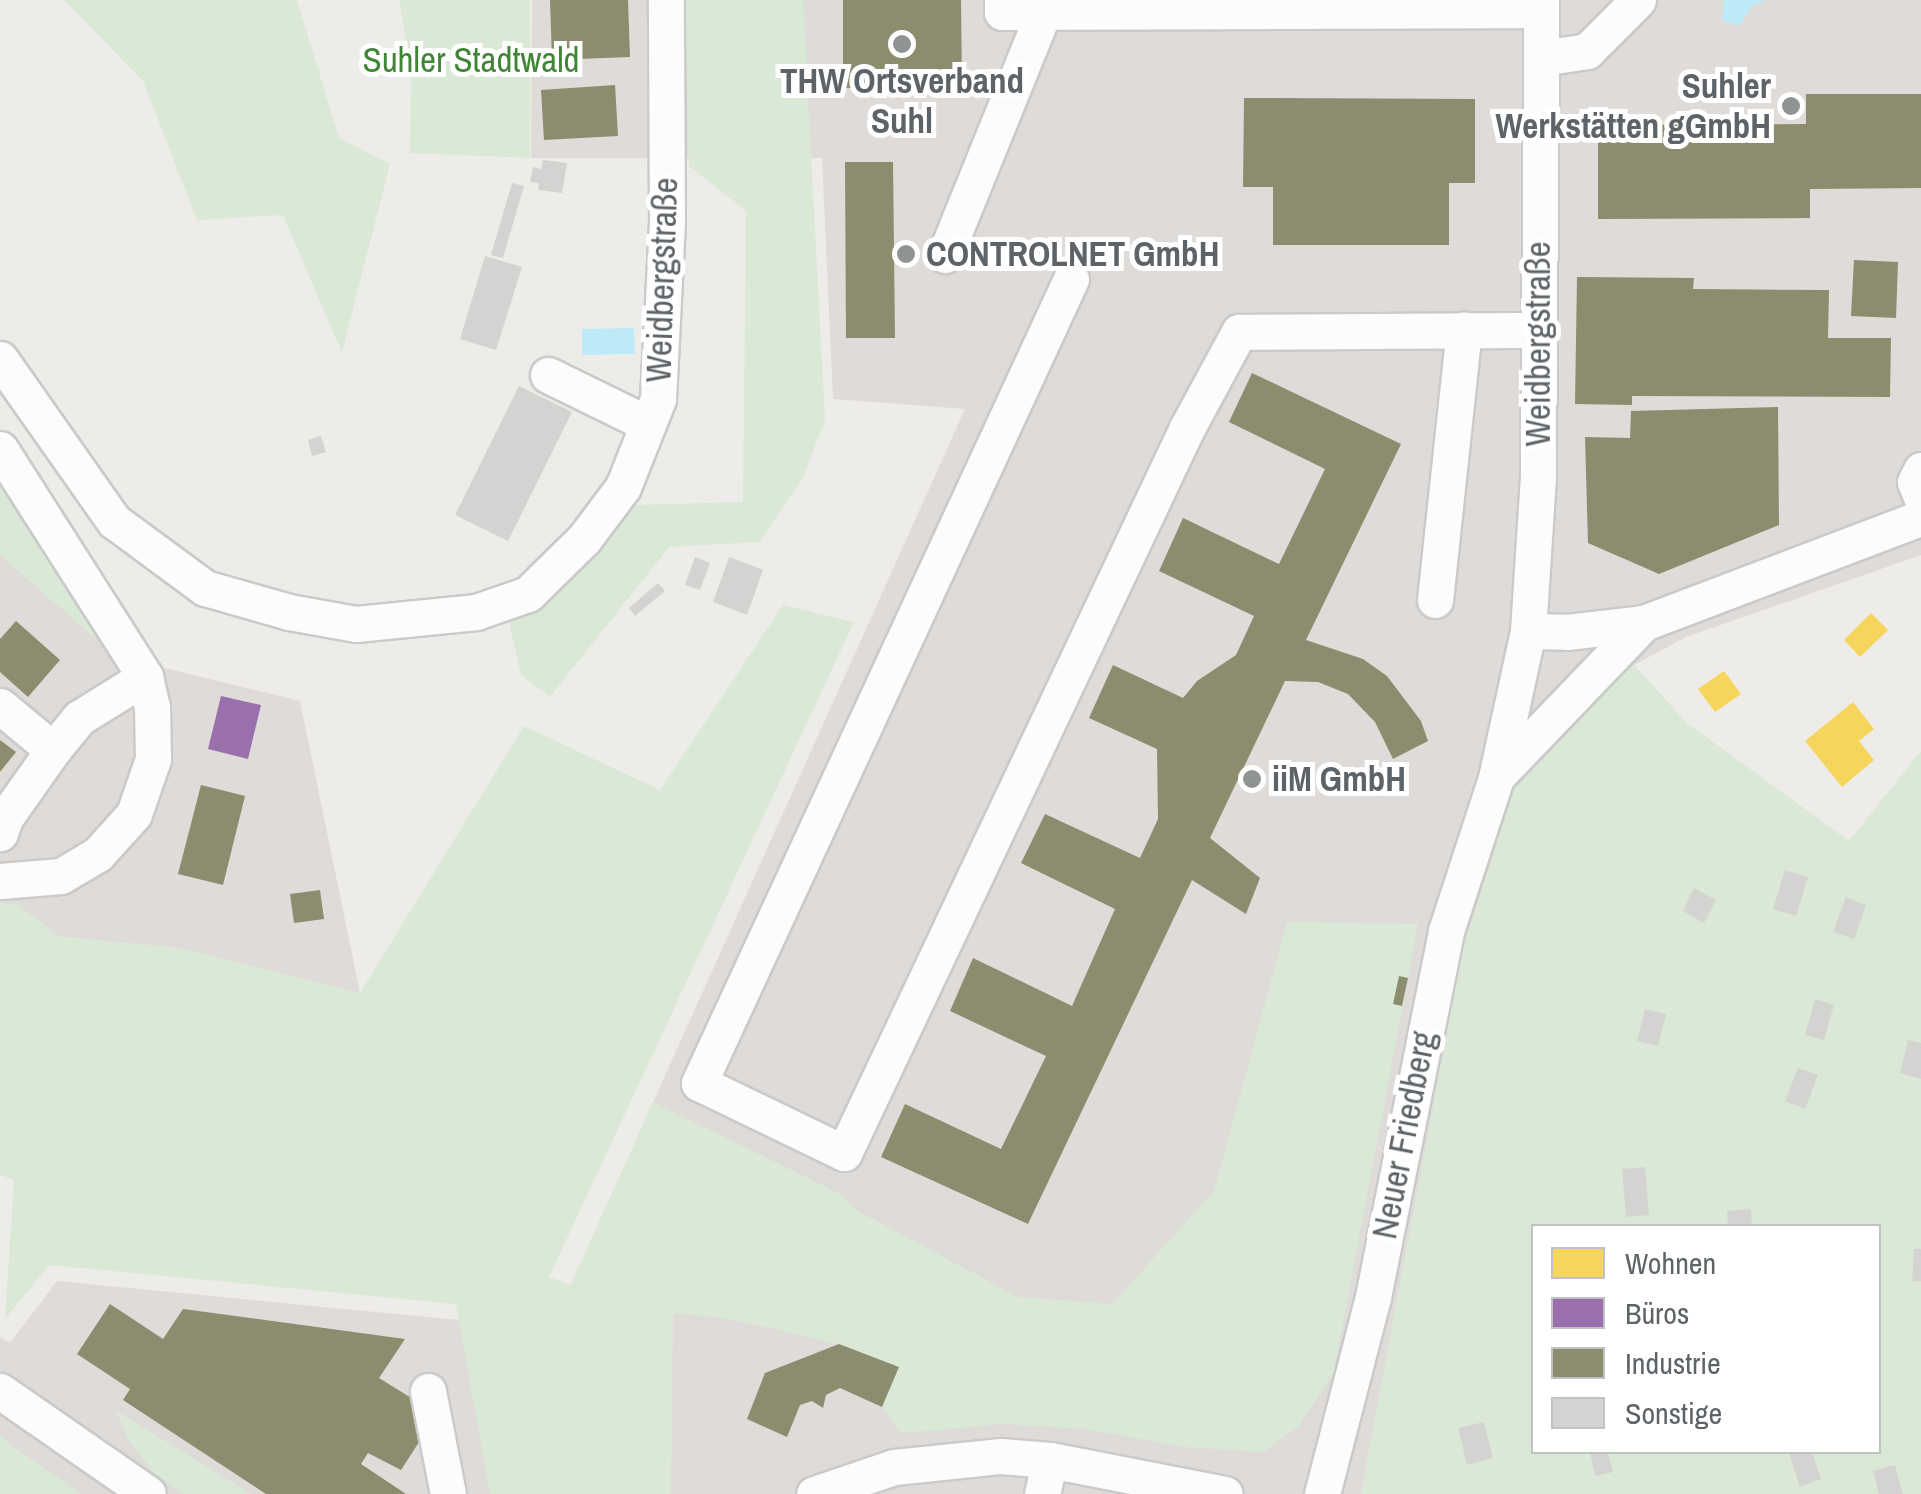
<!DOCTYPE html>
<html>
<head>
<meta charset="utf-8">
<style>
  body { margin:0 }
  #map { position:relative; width:1921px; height:1494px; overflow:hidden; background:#eeece9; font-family:"Archivo Narrow",sans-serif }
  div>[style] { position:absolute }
  .industrial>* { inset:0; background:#dedbd9 }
  .green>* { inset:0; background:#dae9d5 }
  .water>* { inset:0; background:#beeaf8 }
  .homes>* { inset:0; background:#f6d55c }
  .offices>* { inset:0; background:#9970ab }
  .industry>* { inset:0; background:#8c8c6e }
  .building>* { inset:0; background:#d4d3d2 }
  .roads { filter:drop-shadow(2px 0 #cacaca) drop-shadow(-2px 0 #cacaca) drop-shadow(0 2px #cacaca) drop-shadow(0 -2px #cacaca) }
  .minor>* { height:35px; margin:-17.5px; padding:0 17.5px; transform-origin:17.5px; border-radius:17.5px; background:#fcfcfc }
  .dots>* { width:28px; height:28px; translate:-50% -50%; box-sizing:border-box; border:5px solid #fff; border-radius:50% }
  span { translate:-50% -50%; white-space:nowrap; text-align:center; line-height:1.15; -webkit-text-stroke:10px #fff; paint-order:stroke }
  .park-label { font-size:35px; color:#418537 }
  .poi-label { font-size:35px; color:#5e6367; font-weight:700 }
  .right { translate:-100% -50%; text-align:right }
  .left { translate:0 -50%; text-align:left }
  .street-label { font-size:35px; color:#5e6367 }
  .legend { position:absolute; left:1531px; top:1224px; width:350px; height:230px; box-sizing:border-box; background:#fff; border:2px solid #bfc1c2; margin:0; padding:12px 18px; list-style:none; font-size:30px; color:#5e6367 }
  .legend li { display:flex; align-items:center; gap:20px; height:50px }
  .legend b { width:50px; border:2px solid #bfc1c2 }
</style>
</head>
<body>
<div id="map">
  <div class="industrial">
    <i style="clip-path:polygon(532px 0,1921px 0,1921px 555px,1686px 637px,1634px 665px,1521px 770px,1463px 949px,1361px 1494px,0 1494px,0 1337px,10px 1343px,57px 1281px,551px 1329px,965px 409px,833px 399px,822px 158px,531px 158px)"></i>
    <i style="clip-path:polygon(0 465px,120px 657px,300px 701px,360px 993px,178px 948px,20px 933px,0 964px)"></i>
  </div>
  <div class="green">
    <i style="clip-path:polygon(64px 0,297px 0,339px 138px,390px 164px,342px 353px,283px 215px,197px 220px,143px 81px)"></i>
    <i style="clip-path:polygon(399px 0,530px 0,530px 158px,410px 153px,411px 68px)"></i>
    <i style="clip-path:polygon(685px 0,803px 0,825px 419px,803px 478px,759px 542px,669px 547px,550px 697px,521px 675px,509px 622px,543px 598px,630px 505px,743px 502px,746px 211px,689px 166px)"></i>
    <i style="clip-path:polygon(0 480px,105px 647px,0 555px)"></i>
    <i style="clip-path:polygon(783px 605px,854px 622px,549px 1277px,571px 1285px,653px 1102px,840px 1194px,856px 1210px,1018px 1297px,1112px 1304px,1214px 1191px,1287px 922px,1418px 924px,1334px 1371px,1299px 1426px,1263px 1452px,1185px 1447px,1086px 1429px,1003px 1424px,900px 1433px,882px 1407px,898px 1367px,839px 1344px,725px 1318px,673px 1313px,671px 1494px,490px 1494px,456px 1304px,49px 1265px,5px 1319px,14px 1180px,0 1175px,0 902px,18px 905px,60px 937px,178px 948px,360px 993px,524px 726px,660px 790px)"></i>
    <i style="clip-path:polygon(evenodd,1634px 665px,1687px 723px,1849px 841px,1921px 751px,1921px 1494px,1361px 1494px,1463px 949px,1521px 770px,1634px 665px,1534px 1226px,1878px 1226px,1878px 1452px,1534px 1452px,1534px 1226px)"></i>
    <i style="clip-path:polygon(115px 1410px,251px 1494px,184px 1494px,155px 1474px,131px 1444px)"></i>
    <i style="clip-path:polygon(0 1436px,11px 1445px,81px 1494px,0 1494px)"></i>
  </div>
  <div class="water">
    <i style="clip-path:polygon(1724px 0,1767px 0,1753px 5px,1739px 26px,1722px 21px)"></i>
    <i style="clip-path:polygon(634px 328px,635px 354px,582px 355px,582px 329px)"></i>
  </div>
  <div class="homes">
    <i style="clip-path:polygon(1871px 613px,1888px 630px,1860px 657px,1844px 640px)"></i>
    <i style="clip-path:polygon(1724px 671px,1741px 694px,1715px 712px,1698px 689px)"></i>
    <i style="clip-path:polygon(1853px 702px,1874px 729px,1859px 741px,1874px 760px,1842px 787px,1805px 741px)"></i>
  </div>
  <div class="offices">
    <i style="clip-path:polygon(221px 696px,261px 705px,248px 759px,208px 749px)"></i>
  </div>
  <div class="industry">
    <i style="clip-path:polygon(550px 0,628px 0,630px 57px,552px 60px)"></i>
    <i style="clip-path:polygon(843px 0,961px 0,962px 87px,843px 88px)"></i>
    <i style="clip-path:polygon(615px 85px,618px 136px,544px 140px,541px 90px)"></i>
    <i style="clip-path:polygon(1806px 94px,1921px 94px,1921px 188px,1810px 189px,1810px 218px,1598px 219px,1598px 125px,1806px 124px)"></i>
    <i style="clip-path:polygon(1244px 98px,1475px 99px,1475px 183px,1449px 183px,1449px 245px,1273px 245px,1273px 187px,1243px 187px)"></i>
    <i style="clip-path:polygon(845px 162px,893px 162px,895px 338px,846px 338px)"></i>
    <i style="clip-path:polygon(1854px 260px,1898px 262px,1896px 318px,1851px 316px)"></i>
    <i style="clip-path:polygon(1577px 277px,1694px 278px,1693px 289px,1829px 290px,1828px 338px,1891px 338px,1890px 397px,1632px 396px,1632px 405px,1575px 404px)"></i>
    <i style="clip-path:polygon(1252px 373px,1401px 444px,1306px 640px,1363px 659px,1387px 676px,1421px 721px,1428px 741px,1393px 759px,1375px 722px,1348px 694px,1318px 682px,1285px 681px,1210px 838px,1260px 878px,1246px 914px,1192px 880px,1028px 1224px,881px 1157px,905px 1104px,1001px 1149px,1046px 1056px,950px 1011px,973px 958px,1072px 1006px,1115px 909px,1021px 863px,1045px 814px,1140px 858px,1158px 819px,1157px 749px,1089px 718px,1113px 665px,1183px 698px,1197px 681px,1236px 655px,1254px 616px,1159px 571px,1183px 518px,1279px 564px,1325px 469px,1229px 422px)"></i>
    <i style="clip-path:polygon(1778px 407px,1779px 525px,1659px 574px,1588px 543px,1585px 437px,1630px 438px,1631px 411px)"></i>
    <i style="clip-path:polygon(16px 621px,60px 660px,28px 697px,0 672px,0 639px)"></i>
    <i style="clip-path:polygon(0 740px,16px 752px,0 772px)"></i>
    <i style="clip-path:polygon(201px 785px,245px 796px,223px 885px,178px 874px)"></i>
    <i style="clip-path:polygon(320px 890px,324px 919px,294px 923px,290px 894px)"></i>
    <i style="clip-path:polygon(1399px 976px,1408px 978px,1402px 1006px,1393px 1004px)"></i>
    <i style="clip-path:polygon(110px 1304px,163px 1339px,183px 1309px,405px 1339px,379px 1378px,413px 1399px,421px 1439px,401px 1470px,368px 1453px,361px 1464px,406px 1494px,266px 1494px,123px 1400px,130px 1389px,77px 1354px)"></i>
    <i style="clip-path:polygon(839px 1344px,899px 1367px,882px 1407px,840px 1388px,826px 1395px,823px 1408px,812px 1401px,800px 1405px,787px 1437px,747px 1419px,765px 1373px)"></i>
  </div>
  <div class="building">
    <i style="clip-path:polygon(543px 160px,567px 163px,562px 193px,538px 190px,539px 183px,530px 182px,533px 167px,541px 169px)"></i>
    <i style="clip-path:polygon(512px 183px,524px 186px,503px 258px,491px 255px)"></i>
    <i style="clip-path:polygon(485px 256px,522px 267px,496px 350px,460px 339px)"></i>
    <i style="clip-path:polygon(519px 386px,572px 412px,508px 541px,455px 515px)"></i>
    <i style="clip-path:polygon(321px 436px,326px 452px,312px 456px,308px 440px)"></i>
    <i style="clip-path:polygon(695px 557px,710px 563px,700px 590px,685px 585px)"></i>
    <i style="clip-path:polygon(729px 557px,763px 570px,747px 615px,713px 602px)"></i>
    <i style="clip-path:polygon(658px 583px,665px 591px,635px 616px,629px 608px)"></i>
    <i style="clip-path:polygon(1785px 870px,1808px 877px,1796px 916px,1773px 909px)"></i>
    <i style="clip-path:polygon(1694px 888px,1716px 900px,1704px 923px,1683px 911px)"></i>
    <i style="clip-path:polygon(1846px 897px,1866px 905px,1854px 939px,1833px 932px)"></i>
    <i style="clip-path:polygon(1815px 999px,1834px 1005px,1824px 1040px,1805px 1035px)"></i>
    <i style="clip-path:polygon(1645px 1009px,1666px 1014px,1658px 1046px,1637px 1041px)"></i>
    <i style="clip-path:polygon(1908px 1040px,1921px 1043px,1921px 1079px,1900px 1073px)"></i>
    <i style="clip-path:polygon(1798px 1068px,1818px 1075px,1805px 1109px,1785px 1101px)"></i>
    <i style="clip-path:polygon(1645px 1167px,1649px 1215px,1626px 1217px,1622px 1169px)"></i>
    <i style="clip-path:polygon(1751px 1209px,1752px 1226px,1728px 1226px,1727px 1211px)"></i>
    <i style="clip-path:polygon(1914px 1249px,1921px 1249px,1921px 1281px,1912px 1281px)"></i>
    <i style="clip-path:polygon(1484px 1422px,1493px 1458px,1467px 1465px,1458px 1428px)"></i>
    <i style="clip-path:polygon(1590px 1452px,1608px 1452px,1613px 1472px,1595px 1476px)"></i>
    <i style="clip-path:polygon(1812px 1452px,1821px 1479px,1800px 1487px,1789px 1453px)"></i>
    <i style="clip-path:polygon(1895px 1465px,1903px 1494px,1879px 1494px,1873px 1471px)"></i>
  </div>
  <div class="roads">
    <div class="minor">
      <i style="left:1002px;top:0;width:12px;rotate:90deg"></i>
      <i style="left:1002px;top:12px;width:539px;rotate:-0.21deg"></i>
      <i style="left:1542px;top:58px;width:46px;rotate:-8.8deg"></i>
      <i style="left:1587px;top:51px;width:72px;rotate:-45deg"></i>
      <i style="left:945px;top:255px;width:263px;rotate:-67.9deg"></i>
      <i style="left:1071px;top:279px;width:886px;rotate:114.83deg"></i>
      <i style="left:699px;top:1083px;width:161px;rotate:25.8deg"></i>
      <i style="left:844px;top:1153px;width:802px;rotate:-64.68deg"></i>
      <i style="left:1187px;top:428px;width:109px;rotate:-61.6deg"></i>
      <i style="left:1239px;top:332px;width:297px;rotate:-0.4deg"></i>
      <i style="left:0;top:359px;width:198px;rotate:54.9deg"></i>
      <i style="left:114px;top:521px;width:113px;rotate:36.4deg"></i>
      <i style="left:205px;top:588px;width:87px;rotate:15.9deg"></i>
      <i style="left:289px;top:612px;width:68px;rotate:10.2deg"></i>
      <i style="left:356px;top:624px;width:121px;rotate:-5.7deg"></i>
      <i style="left:476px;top:612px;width:55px;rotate:-19.1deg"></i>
      <i style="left:528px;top:594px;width:78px;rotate:-44.5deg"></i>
      <i style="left:584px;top:539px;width:65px;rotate:-53.1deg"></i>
      <i style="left:623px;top:487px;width:95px;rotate:-68.3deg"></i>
      <i style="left:658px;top:399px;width:179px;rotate:-87.1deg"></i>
      <i style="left:667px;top:220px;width:220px;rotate:-90.3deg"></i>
      <i style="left:548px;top:375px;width:111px;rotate:26.1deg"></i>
      <i style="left:0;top:449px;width:270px;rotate:57.5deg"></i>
      <i style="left:145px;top:677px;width:31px;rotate:77deg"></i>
      <i style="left:152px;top:707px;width:52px;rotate:88.9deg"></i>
      <i style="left:153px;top:759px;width:58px;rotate:109.1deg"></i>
      <i style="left:134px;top:814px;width:54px;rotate:132deg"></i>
      <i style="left:98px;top:854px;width:43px;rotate:149.3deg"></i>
      <i style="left:61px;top:876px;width:61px;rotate:175.3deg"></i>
      <i style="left:1921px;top:470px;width:13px;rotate:117deg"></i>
      <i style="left:1915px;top:482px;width:16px;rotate:68deg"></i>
      <i style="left:1435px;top:600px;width:272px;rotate:-83.9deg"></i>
      <i style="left:1528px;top:631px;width:39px;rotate:1deg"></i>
      <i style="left:1567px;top:632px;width:78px;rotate:-6.7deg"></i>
      <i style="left:1644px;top:623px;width:296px;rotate:-20.8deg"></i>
      <i style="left:0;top:706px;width:69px;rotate:39.7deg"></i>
      <i style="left:53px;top:750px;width:83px;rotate:125.2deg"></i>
      <i style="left:5px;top:818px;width:16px;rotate:108deg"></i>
      <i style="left:53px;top:750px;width:41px;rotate:-50.9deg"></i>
      <i style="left:79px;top:718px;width:78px;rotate:-31.8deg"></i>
      <i style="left:1499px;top:774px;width:209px;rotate:-46.2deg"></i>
      <i style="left:0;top:1391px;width:180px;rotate:34.8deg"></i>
      <i style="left:428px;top:1391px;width:105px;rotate:79deg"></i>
      <i style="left:814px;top:1494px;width:84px;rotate:-18.6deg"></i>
      <i style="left:894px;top:1467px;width:108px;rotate:-5.9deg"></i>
      <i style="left:1001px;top:1456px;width:49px;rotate:4.7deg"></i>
      <i style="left:1050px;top:1460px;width:178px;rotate:11deg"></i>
      <i style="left:1042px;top:1494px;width:35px;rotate:-77deg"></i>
      <i style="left:1322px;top:1494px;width:203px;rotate:-75.5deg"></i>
      <i style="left:1373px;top:1297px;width:373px;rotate:-78.7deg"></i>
      <i style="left:1446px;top:931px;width:161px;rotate:-71.9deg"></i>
      <i style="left:1496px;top:778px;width:150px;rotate:-77.7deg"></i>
      <i style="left:1528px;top:631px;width:153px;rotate:-86.3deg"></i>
      <i style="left:1538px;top:478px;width:478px;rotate:-89.6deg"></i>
    </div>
  </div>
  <div class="dots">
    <i style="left:902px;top:44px;background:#909394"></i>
    <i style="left:1791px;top:106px;background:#909394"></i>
    <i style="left:906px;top:254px;background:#909394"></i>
    <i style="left:1252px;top:779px;background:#909394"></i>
  </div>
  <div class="park-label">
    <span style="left:471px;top:60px">Suhler Stadtwald</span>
  </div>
  <div class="poi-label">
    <span style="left:902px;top:101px">THW Ortsverband<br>Suhl</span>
    <span class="right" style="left:1771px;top:106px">Suhler<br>Werkstätten gGmbH</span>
    <span class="left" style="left:926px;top:254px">CONTROLNET GmbH</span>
    <span class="left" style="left:1272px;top:779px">iiM GmbH</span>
  </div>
  <div class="street-label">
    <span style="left:662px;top:280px;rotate:-88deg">Weidbergstraße</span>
    <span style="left:1538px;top:344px;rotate:-90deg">Weidbergstraße</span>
    <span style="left:1404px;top:1135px;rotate:-79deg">Neuer Friedberg</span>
  </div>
  <ul class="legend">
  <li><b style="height:28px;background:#f6d55c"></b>Wohnen</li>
  <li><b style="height:28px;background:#9970ab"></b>Büros</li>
  <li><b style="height:28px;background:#8c8c6e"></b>Industrie</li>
  <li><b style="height:28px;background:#d4d3d2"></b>Sonstige</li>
  </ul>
</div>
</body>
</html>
